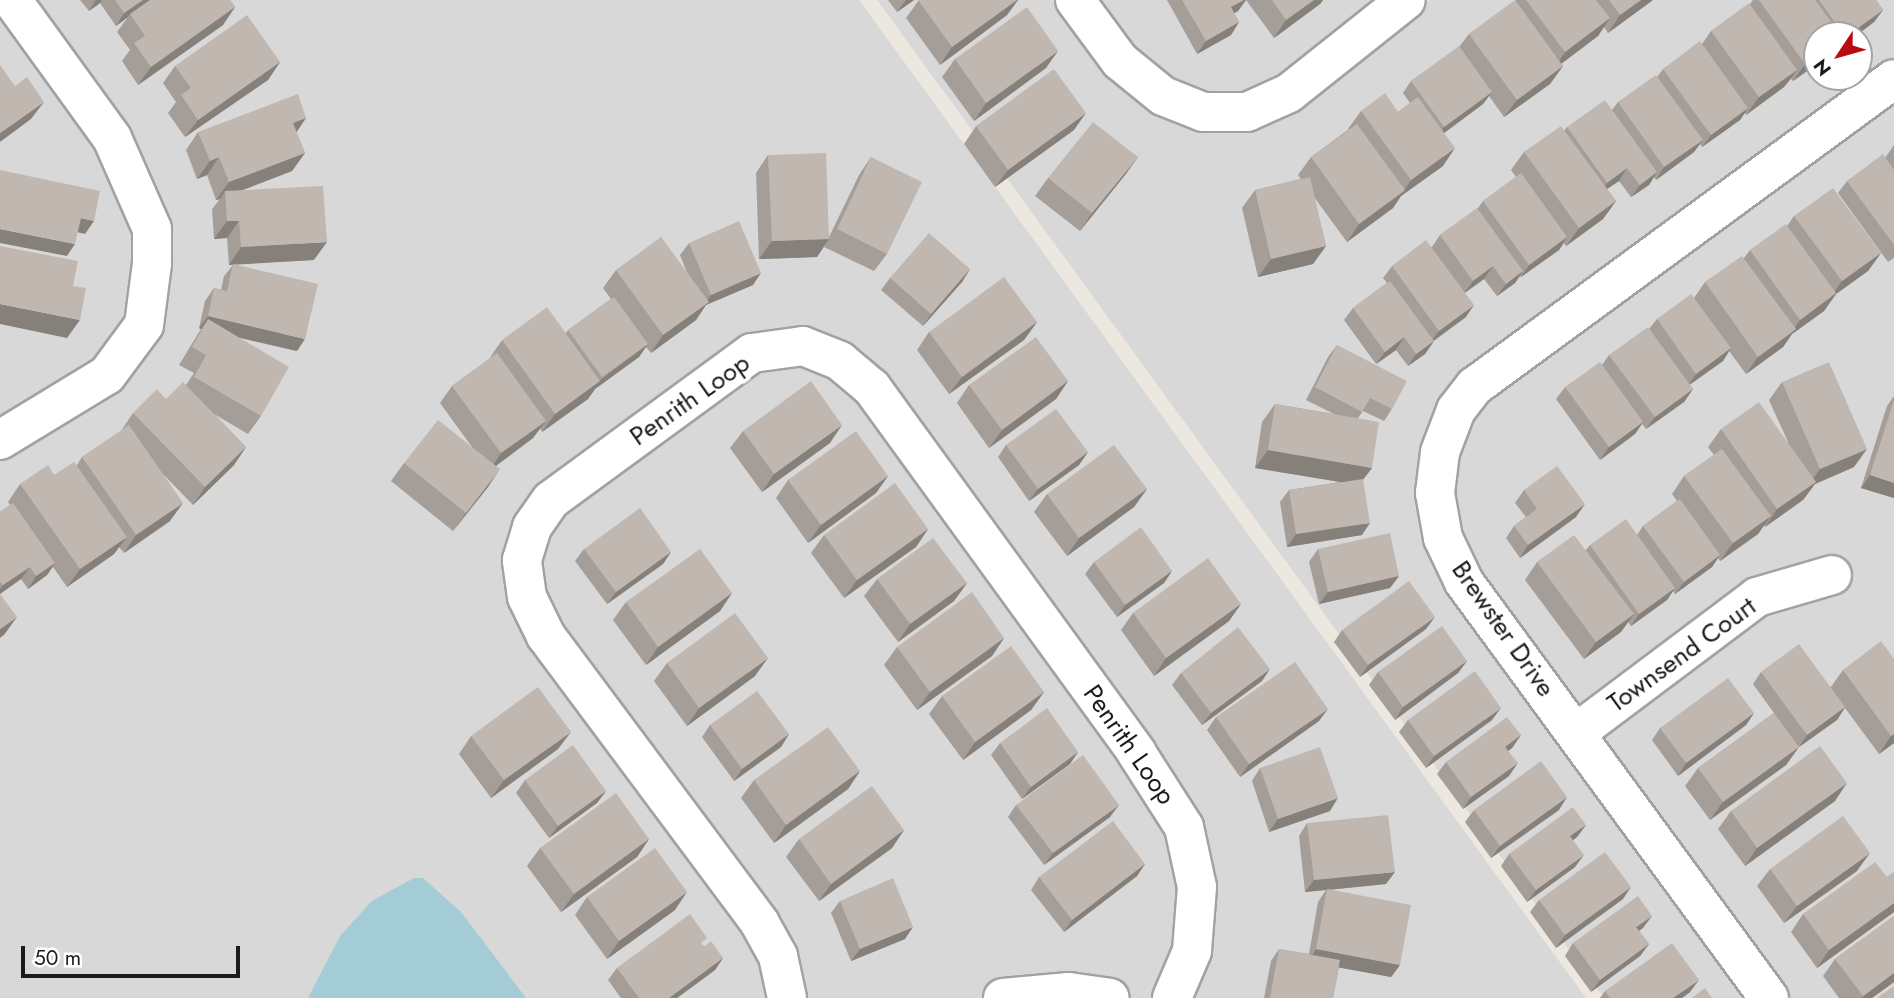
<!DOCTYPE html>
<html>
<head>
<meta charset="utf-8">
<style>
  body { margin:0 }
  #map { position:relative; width:1894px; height:998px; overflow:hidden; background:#ece8e0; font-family:Jost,sans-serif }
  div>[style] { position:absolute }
  .residential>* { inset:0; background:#d9d8d8 }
  .water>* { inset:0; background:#a3ccd7 }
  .roads { filter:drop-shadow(2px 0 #a2a2a2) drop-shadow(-2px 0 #a2a2a2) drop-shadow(0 2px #a2a2a2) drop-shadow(0 -2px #a2a2a2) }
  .minor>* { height:38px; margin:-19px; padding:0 19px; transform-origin:19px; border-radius:19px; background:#fff }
  .wall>* { inset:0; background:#a59d97 }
  .shaded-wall>* { inset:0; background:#86807b }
  .building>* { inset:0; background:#c0b7b0 }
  span { translate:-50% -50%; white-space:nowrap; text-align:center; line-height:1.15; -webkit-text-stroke:7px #fff; paint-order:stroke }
  .street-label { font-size:26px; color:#1b1b1b }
  .north { position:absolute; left:1803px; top:21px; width:70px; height:70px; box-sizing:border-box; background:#fff; border:2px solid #a4a4a4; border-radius:50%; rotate:234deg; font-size:19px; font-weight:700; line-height:28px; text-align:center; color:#1b1b1b }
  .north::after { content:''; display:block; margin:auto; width:24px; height:32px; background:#b90c10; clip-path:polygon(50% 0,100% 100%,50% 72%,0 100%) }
  .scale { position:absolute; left:21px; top:946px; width:219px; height:32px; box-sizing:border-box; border:4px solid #1b1b1b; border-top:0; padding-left:9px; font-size:21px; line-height:24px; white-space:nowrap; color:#1b1b1b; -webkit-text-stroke:5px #fff; paint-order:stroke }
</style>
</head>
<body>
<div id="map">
  <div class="residential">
    <i style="clip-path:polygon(0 0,859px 0,1586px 998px,0 998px)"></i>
    <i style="clip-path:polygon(evenodd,877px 0,1054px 0,1106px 71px,1152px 108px,1299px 104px,1430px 0,1894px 0,1894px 60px,1466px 374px,1419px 494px,1747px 998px,1604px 998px,877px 0,1817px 35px,1859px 35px,1859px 77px,1817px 77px,1817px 35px)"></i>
    <i style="clip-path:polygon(1096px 0,1382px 0,1281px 80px,1245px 96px,1208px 96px,1172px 82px,1133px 50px)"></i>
    <i style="clip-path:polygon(1894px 98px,1894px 998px,1789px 998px,1598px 735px,1764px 611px,1851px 585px,1845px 555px,1755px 582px,1580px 711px,1479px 573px,1459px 532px,1452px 491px,1456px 454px,1470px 416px,1486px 396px)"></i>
  </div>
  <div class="water">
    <i style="clip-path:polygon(414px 878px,423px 878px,461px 912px,526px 998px,308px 998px,340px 936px,372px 901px)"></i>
  </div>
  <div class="roads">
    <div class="minor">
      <i style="left:1075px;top:0;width:76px;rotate:53.6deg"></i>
      <i style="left:1120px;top:61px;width:55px;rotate:39.1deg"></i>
      <i style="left:1163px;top:96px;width:43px;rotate:21.8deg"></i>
      <i style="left:1203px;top:112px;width:44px"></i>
      <i style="left:1247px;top:112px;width:46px;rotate:-24.3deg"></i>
      <i style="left:1289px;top:93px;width:149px;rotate:-38.5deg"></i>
      <i style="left:0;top:440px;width:125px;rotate:-31.3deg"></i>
      <i style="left:107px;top:375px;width:62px;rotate:-53.5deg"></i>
      <i style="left:144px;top:325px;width:63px;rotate:-82.6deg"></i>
      <i style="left:152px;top:263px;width:34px;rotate:-90deg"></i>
      <i style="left:152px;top:229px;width:99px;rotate:-113.7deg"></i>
      <i style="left:112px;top:138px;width:170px;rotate:-125.9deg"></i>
      <i style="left:1576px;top:733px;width:226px;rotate:-36.9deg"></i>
      <i style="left:1757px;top:597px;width:78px;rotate:-16.3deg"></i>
      <i style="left:787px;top:998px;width:43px;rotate:-102.1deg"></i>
      <i style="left:778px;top:956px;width:38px;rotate:-119deg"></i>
      <i style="left:760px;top:923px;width:358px;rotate:-126.7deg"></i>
      <i style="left:546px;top:636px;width:43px;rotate:-116deg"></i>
      <i style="left:527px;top:597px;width:37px;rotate:-98deg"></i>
      <i style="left:522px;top:560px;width:34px;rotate:-73deg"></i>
      <i style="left:532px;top:527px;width:33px;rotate:-55deg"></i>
      <i style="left:551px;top:500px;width:249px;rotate:-36.2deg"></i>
      <i style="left:752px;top:353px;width:51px;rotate:-7.8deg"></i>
      <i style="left:803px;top:346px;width:40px;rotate:22deg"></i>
      <i style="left:840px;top:361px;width:42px;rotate:40.2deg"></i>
      <i style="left:872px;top:388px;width:450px;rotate:54deg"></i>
      <i style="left:1136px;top:752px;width:89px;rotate:57.4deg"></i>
      <i style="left:1184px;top:827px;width:61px;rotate:77.8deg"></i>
      <i style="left:1197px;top:887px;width:64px;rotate:94.5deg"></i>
      <i style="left:1192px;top:951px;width:51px;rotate:113.1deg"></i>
      <i style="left:1003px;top:998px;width:66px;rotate:-5.2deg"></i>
      <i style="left:1069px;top:992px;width:41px;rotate:8.3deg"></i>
      <i style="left:1769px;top:998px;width:516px;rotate:-126.25deg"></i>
      <i style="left:1464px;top:582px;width:49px;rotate:-115.5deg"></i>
      <i style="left:1443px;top:538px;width:46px;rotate:-100.1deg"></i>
      <i style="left:1435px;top:493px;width:41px;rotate:-83deg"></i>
      <i style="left:1440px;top:452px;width:45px;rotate:-69.1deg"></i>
      <i style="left:1456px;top:410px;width:31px;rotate:-52deg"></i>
      <i style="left:1475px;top:386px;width:519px;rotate:-36.23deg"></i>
    </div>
  </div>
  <div class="wall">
    <i style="clip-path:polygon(80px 0,230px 0,235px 7px,223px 25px,138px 85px,122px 61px,130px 50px,117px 32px,128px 17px,116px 26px,100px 3px,89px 11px)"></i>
    <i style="clip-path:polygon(888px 0,914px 0,897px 12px)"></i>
    <i style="clip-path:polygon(919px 0,1018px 0,1007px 15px,940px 65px,906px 18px)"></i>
    <i style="clip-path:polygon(1167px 0,1246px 0,1238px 11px,1234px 13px,1239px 22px,1231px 35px,1197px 54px)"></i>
    <i style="clip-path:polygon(1246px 0,1323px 0,1320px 4px,1274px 38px)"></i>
    <i style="clip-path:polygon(1516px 0,1653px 0,1608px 33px,1604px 27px,1598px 36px,1561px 64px,1563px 66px,1550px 84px,1504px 117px,1489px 96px,1483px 104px,1444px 133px,1443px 166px,1401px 196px,1393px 208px,1347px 242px,1314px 197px,1326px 246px,1313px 264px,1258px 277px,1242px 208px,1255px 190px,1301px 179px,1298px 175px,1311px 157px,1349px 129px,1348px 129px,1361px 111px,1398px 112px,1410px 103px,1403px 93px,1411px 81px,1459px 47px,1469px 34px)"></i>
    <i style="clip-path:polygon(1753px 0,1876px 0,1883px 10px,1874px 22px,1857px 35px,1817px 35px,1817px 64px,1793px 81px,1791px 79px,1784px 87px,1746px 115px,1745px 113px,1740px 120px,1702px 147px,1700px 144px,1694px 152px,1656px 180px,1654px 177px,1649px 185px,1631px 197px,1619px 181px,1607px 189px,1616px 201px,1603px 219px,1566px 246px,1564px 243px,1559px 250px,1521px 277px,1520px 276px,1515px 283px,1497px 296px,1484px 279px,1465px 293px,1466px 317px,1434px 341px,1425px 354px,1408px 366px,1396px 350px,1376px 364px,1344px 320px,1353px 308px,1387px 283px,1383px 278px,1392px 266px,1432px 247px,1440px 235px,1478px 208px,1483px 201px,1516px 177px,1511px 170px,1524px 152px,1564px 131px,1567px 127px,1612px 110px,1618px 102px,1657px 77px,1663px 69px,1702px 44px,1711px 31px,1750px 4px)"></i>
    <i style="clip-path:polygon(955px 59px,1046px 68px,974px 121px,942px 77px)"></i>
    <i style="clip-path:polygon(280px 62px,268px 80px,185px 137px,168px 113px,176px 102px,163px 83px,175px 66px)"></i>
    <i style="clip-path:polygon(306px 118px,296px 132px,305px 153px,292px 171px,241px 190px,314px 260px,235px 264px,297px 351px,240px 338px,261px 416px,248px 434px,214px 414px,246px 447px,234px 465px,193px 505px,163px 474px,170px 521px,124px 553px,119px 547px,114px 554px,67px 587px,53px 567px,47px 575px,28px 589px,21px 579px,0 594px,0 512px,10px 505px,8px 502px,20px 484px,54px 475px,77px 465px,82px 457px,121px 431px,133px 413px,166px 399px,186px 385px,194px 373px,179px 365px,201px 329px,199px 328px,205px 301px,214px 288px,221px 290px,224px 276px,233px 265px,229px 265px,227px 238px,214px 239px,212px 209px,220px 199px,216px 200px,207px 175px,197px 179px,186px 150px,198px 132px)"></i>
    <i style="clip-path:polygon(976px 126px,1074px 130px,995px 187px,964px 144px)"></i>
    <i style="clip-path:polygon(1894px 145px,1894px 258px,1888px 262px,1838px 193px,1847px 181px,1885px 158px)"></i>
    <i style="clip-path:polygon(768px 155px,829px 237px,859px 175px,871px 157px,887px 254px,874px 271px,824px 247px,826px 243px,817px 257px,759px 259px,756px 173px)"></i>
    <i style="clip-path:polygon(1138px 157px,1125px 175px,1080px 231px,1035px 196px,1048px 178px)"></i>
    <i style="clip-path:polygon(1794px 216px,1881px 253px,1868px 271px,1836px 294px,1824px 311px,1792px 334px,1783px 347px,1746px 374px,1729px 351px,1723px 361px,1689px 385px,1693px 389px,1684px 402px,1646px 429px,1642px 424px,1635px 434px,1600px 460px,1556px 399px,1565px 387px,1602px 365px,1609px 355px,1649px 329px,1657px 319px,1694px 298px,1705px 282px,1744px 258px,1750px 250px,1787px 226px)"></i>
    <i style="clip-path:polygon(689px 243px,753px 285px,706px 305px,696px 320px,651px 353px,646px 347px,639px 357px,595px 389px,588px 399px,542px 432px,540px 428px,533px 438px,496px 466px,488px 487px,453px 531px,391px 481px,404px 463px,472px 447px,440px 403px,452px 386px,489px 359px,502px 340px,566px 333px,568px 330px,611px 299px,603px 288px,616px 270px,688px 275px,680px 255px)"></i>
    <i style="clip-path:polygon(970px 269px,962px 282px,923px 326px,881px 290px,890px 278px)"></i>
    <i style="clip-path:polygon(1037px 322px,1024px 340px,949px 394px,917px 350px,929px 332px)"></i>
    <i style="clip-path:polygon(1337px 345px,1392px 409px,1384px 421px,1363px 411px,1358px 418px,1372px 468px,1363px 479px,1362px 535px,1287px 547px,1280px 502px,1289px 490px,1340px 482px,1255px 468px,1262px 422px,1275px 404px,1334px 414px,1306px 400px,1328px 357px)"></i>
    <i style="clip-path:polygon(1068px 381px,1056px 399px,989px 448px,957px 403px,969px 385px)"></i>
    <i style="clip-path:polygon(1782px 382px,1854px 467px,1815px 484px,1803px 500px,1765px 527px,1764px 525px,1758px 534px,1720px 561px,1718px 558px,1712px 567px,1675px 594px,1673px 591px,1667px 600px,1631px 626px,1628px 622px,1621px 632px,1584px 659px,1525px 580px,1537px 562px,1586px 550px,1590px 545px,1637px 535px,1643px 526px,1677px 501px,1672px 494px,1684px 476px,1714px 455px,1708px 447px,1721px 429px,1788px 442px,1769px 400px)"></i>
    <i style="clip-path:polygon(1894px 396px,1894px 498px,1861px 488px,1887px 406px)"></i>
    <i style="clip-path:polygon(743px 431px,830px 443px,762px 492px,730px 448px)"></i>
    <i style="clip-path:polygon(1006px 445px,1088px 452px,1079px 465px,1029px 501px,998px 457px)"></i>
    <i style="clip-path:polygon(888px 476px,876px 493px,808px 543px,776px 498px,788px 480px)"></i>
    <i style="clip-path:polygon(1147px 489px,1134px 507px,1067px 556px,1034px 512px,1047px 494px)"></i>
    <i style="clip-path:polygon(1524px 490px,1576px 517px,1520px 558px,1506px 538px,1514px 526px,1526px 517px,1515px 503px)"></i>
    <i style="clip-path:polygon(928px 529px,916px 547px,844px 598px,811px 553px,824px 535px)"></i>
    <i style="clip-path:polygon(584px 549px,671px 552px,663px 564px,607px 604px,575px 561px)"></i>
    <i style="clip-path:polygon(1318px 549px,1399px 576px,1390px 588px,1319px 604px,1309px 562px)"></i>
    <i style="clip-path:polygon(1094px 562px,1172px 571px,1164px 583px,1117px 617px,1085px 574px)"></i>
    <i style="clip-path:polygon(877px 579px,967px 583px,954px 601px,898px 642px,864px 596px)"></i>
    <i style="clip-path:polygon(732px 593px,720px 611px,646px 665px,613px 620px,626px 602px)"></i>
    <i style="clip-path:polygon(1241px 604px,1229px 621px,1154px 676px,1121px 630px,1133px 613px)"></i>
    <i style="clip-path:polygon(1426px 629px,1360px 677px,1334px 642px,1342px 630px)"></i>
    <i style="clip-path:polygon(1004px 638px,992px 656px,917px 710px,884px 665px,897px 647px)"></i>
    <i style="clip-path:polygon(1894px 659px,1894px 743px,1879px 754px,1845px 708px,1837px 720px,1799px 747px,1786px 765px,1710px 820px,1685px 786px,1698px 768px,1774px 713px,1753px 684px,1761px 672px,1831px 687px,1843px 670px)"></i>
    <i style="clip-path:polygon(1467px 661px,1458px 673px,1395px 720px,1369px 685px,1378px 672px)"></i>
    <i style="clip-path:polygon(667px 663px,755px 676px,687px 726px,654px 681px)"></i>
    <i style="clip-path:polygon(1181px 673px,1262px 681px,1202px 725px,1172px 685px)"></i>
    <i style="clip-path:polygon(1044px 692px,1031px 710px,963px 760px,929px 714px,942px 696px)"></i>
    <i style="clip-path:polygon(1754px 713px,1746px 725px,1678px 776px,1652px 740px,1660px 728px)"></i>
    <i style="clip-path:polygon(1216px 717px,1319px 721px,1240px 777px,1207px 730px)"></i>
    <i style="clip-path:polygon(1408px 720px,1492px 720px,1426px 768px,1399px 732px)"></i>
    <i style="clip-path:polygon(710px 725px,789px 734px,781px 747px,734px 781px,702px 737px)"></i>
    <i style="clip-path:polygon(1521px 735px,1512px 748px,1508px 751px,1509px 776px,1463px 809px,1437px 774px,1446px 762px)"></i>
    <i style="clip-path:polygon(471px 736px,558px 749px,491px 798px,459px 754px)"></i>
    <i style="clip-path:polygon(1000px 743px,1078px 752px,1070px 764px,1022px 799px,991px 755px)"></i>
    <i style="clip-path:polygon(1260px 768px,1330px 811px,1269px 832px,1252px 781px)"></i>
    <i style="clip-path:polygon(860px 771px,848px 789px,774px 843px,741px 798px,754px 780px)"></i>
    <i style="clip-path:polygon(525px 780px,606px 791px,597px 803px,549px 838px,516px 793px)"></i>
    <i style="clip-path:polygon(1835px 801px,1745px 866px,1718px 829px,1731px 811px)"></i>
    <i style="clip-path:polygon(1016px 805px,1110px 817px,1044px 865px,1008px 817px)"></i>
    <i style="clip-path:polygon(1474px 810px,1559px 810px,1491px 858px,1465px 822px)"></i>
    <i style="clip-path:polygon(1307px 823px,1386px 884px,1329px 890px,1400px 965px,1391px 977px,1339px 967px,1333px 998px,1264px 998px,1271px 961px,1279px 949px,1309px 954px,1318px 902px,1326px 890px,1305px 892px,1299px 836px)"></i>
    <i style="clip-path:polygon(1586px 825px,1577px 837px,1573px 840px,1575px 867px,1527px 902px,1501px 866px,1509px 854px)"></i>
    <i style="clip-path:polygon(904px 830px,892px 848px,819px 901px,786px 857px,799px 839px)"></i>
    <i style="clip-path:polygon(649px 839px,637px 857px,561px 912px,527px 866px,540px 848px)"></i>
    <i style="clip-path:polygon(1145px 864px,1137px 876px,1064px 932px,1031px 890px,1039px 877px)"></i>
    <i style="clip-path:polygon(1770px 869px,1857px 871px,1784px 923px,1757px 886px)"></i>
    <i style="clip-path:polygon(1894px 872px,1894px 912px,1817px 968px,1791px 932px,1803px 914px,1887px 877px)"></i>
    <i style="clip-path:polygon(587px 897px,675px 910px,607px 959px,575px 915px)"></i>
    <i style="clip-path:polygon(1623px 899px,1556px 948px,1530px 912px,1539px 900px)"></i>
    <i style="clip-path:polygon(840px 901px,905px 939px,851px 961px,831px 913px)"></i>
    <i style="clip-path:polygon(1894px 916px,1894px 982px,1872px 998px,1839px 998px,1823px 976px,1835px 959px)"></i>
    <i style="clip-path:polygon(1643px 928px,1639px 931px,1649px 944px,1640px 956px,1591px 992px,1565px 956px,1573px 943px)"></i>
    <i style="clip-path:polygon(702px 945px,723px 958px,715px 970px,677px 998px,621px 998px,608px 980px,617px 968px)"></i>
    <i style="clip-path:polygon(1605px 991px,1690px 992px,1682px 998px,1600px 998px)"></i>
  </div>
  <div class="shaded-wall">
    <i style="clip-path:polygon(96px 0,102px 0,100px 3px,89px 11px)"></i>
    <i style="clip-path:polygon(143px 0,151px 0,130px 14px,128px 17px,116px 26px,124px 13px)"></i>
    <i style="clip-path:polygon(906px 0,914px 0,897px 12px)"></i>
    <i style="clip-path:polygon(1017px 0,1018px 0,1007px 15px,940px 65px,952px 47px)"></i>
    <i style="clip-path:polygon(1244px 0,1246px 0,1238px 11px,1222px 20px,1231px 7px)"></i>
    <i style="clip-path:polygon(1314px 0,1323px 0,1320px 4px,1274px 38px,1286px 20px)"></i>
    <i style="clip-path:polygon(1641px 0,1653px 0,1608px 33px,1620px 15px)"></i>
    <i style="clip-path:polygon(235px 7px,223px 25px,138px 85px,151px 67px)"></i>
    <i style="clip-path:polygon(1883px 10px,1874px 22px,1857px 35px,1848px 35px)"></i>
    <i style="clip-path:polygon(1610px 18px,1598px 36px,1553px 70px,1565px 52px)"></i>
    <i style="clip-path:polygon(1239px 22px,1231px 35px,1197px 54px,1206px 41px)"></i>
    <i style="clip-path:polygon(1058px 51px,1046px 68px,974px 121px,986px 103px)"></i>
    <i style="clip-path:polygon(1817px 55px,1817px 64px,1793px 81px,1805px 64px)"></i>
    <i style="clip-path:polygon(280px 62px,268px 80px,185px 137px,198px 120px)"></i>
    <i style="clip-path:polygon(1563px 66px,1550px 84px,1504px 117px,1517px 100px)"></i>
    <i style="clip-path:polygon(1797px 70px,1784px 87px,1746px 115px,1759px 97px)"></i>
    <i style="clip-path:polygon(1492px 92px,1483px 104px,1436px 139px,1444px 127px)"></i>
    <i style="clip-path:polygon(44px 102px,31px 119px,0 142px,0 133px)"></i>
    <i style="clip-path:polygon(1748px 108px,1740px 120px,1702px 147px,1711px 135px)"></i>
    <i style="clip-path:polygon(1086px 113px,1074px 130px,995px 187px,1008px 170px)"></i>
    <i style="clip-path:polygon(306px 118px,294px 136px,293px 123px)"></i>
    <i style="clip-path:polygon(1703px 140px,1694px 152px,1656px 180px,1664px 167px)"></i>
    <i style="clip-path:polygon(1455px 148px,1443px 166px,1401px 196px,1393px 208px,1347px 242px,1359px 224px,1403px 192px,1411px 180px)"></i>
    <i style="clip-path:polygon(305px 153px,292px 171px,225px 197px,225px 191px,220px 199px,216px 200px,229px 182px)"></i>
    <i style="clip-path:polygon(219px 157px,207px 175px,197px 179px,210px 161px)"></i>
    <i style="clip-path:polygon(1138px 157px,1125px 175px,1080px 231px,1092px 213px)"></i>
    <i style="clip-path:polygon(1627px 168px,1619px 181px,1598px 195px,1607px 183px)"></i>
    <i style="clip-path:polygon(1657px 172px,1649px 185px,1631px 197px,1640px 185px)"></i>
    <i style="clip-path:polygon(1616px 201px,1603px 219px,1566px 246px,1579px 228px)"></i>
    <i style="clip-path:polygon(81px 218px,94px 221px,85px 234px,72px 231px)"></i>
    <i style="clip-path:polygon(227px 221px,239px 221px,227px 238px,214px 239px)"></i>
    <i style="clip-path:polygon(0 229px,75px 244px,67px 256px,0 243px)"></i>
    <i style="clip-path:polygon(1567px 237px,1559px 250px,1521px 277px,1529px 265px)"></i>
    <i style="clip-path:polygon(829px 239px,817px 257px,759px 259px,772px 241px)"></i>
    <i style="clip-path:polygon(327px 242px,314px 260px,229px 265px,241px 247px)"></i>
    <i style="clip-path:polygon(1326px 246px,1313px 264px,1258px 277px,1271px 259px)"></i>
    <i style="clip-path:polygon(1881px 253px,1868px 271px,1836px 294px,1824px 311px,1792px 334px,1783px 347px,1746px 374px,1758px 357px,1791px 333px,1800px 320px,1830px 298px,1842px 281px)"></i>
    <i style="clip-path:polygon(1493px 266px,1484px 279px,1464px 293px,1473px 281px)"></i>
    <i style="clip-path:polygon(970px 269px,962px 282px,923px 326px,931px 314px)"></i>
    <i style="clip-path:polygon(1523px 271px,1515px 283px,1497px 296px,1506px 284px)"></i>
    <i style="clip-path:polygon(761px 273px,753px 285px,706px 305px,696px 320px,651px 353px,663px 335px,703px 306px,711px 295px)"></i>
    <i style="clip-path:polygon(0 304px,80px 320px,67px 338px,0 324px)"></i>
    <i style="clip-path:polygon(1474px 305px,1466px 317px,1430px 343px,1439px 331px)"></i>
    <i style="clip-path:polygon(208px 316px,305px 339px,297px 351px,202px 329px,208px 319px,201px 329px,199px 328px)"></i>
    <i style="clip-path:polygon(1037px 322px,1024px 340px,949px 394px,962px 377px)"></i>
    <i style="clip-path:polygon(1404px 337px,1396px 350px,1376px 364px,1385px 352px)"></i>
    <i style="clip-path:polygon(1434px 341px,1425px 354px,1408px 366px,1416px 354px)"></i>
    <i style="clip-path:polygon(648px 344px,639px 357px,595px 389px,588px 399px,542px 432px,555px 414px)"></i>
    <i style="clip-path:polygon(1731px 348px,1723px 361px,1688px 386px,1696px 374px)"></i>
    <i style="clip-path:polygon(1068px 381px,1056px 399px,989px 448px,1002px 430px)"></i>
    <i style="clip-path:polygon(1693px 389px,1684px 402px,1646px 429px,1655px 417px)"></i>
    <i style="clip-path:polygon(546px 421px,533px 438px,489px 471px,501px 453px)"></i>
    <i style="clip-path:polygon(1643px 422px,1635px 434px,1600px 460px,1609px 447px)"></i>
    <i style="clip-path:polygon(842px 425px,830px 443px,762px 492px,774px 474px)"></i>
    <i style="clip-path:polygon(246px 447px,234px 465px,193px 505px,205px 487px)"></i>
    <i style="clip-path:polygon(1867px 449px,1854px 467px,1815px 484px,1803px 500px,1765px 527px,1777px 509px,1807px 487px,1820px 469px)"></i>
    <i style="clip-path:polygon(1268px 450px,1372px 468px,1359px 485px,1255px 468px)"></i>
    <i style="clip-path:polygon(1088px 452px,1079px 465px,1029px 501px,1038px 489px)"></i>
    <i style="clip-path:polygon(500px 469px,488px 487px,453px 531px,466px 513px)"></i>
    <i style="clip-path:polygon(1870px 475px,1894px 483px,1894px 498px,1861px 488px)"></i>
    <i style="clip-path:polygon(888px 476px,876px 493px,808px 543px,821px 525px)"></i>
    <i style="clip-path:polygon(1147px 489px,1134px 507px,1067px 556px,1079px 538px)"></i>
    <i style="clip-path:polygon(183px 503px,170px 521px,124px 553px,136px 535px)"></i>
    <i style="clip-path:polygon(1585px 504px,1576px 517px,1520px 558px,1528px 545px)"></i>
    <i style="clip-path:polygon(1771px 516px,1758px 534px,1720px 561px,1733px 543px)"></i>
    <i style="clip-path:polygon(1370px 523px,1362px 535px,1287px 547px,1296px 534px)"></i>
    <i style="clip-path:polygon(928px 529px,916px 547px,844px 598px,857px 580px)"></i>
    <i style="clip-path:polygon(127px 537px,114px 554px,67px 587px,80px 569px)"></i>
    <i style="clip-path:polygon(671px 552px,663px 564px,607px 604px,616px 592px)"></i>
    <i style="clip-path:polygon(1720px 555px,1712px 567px,1675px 594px,1684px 582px)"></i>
    <i style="clip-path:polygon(55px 563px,47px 575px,28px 589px,36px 576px)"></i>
    <i style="clip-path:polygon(30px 567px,21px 579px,0 594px,0 589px,3px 585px)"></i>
    <i style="clip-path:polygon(1172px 571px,1164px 583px,1117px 617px,1125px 605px)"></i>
    <i style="clip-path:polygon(1399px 576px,1390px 588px,1319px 604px,1328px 592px)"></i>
    <i style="clip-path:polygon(967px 583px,954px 601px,898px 642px,910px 624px)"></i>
    <i style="clip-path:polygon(1675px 588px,1667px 600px,1631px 626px,1639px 614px)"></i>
    <i style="clip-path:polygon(732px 593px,720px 611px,646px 665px,658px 647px)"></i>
    <i style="clip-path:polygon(1241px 604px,1229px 621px,1154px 676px,1166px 658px)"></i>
    <i style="clip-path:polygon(1634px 614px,1621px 632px,1584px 659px,1596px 642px)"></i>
    <i style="clip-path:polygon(17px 617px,4px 635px,0 638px,0 629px)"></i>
    <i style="clip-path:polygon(1435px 617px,1426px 629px,1360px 677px,1368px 665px)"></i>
    <i style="clip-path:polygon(1004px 638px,992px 656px,917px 710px,930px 692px)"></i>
    <i style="clip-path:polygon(768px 658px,755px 676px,687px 726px,699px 708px)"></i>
    <i style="clip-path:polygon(1467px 661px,1458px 673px,1395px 720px,1403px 707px)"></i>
    <i style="clip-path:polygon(1270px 669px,1262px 681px,1202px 725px,1211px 713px)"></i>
    <i style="clip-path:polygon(1044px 692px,1031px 710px,963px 760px,975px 742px)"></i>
    <i style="clip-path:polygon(1845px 707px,1837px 720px,1799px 747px,1807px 735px)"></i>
    <i style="clip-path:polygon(1501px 708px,1492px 720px,1426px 768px,1434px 756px)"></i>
    <i style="clip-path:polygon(1328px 709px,1319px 721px,1240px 777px,1249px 764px)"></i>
    <i style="clip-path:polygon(1754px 713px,1746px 725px,1678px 776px,1686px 763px)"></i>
    <i style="clip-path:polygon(571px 732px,558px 749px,491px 798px,504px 780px)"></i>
    <i style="clip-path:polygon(789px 734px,781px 747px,734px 781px,742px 769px)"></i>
    <i style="clip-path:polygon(1894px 734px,1894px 743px,1879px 754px,1891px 736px)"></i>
    <i style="clip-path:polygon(1521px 735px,1512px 748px,1497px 759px,1505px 747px)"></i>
    <i style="clip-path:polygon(1799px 747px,1786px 765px,1710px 820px,1723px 802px)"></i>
    <i style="clip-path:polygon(1078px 752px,1070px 764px,1022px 799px,1031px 787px)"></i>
    <i style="clip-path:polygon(1518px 763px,1509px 776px,1463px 809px,1471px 797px)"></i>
    <i style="clip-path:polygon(860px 771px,848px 789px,774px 843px,786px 825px)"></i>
    <i style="clip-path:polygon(1847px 783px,1835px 801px,1745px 866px,1757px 848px)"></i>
    <i style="clip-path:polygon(606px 791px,597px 803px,549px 838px,558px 826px)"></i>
    <i style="clip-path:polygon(1567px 797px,1559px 810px,1491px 858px,1500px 846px)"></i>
    <i style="clip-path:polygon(1338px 798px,1330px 811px,1269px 832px,1278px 819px)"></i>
    <i style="clip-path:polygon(1119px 805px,1110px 817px,1044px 865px,1053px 853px)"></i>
    <i style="clip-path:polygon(1586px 825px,1577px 837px,1562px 849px,1570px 836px)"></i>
    <i style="clip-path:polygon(904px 830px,892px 848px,819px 901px,831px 884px)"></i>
    <i style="clip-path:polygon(649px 839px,637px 857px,561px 912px,574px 894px)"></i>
    <i style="clip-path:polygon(1870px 853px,1857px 871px,1784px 923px,1797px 906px)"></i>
    <i style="clip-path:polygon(1584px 855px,1575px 867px,1527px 902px,1536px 890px)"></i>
    <i style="clip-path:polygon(1145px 864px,1137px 876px,1064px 932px,1072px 920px)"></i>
    <i style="clip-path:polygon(1395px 872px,1386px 884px,1305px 892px,1314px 880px)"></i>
    <i style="clip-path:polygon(1631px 887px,1623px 899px,1556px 948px,1565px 935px)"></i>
    <i style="clip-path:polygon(687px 892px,675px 910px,607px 959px,619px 941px)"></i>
    <i style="clip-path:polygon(1894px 903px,1894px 912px,1817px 968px,1829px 950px)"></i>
    <i style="clip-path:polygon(1652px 916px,1643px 928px,1628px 939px,1636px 927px)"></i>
    <i style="clip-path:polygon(913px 927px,905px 939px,851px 961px,860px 949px)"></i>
    <i style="clip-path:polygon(1649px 944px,1640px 956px,1591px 992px,1600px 980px)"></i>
    <i style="clip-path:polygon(1316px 949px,1400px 965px,1391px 977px,1308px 962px)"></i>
    <i style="clip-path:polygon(723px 958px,715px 970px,677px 998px,669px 998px)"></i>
    <i style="clip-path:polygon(1894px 973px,1894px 982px,1872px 998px,1861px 998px)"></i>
    <i style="clip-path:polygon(1699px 980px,1690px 992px,1682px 998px,1673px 998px)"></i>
  </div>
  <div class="building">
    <i style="clip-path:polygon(115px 0,143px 0,124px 13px)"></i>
    <i style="clip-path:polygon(150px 0,230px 0,235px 7px,151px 67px,134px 43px,145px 36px,130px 14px)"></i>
    <i style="clip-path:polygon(918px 0,1017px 0,952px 47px)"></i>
    <i style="clip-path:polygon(1182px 0,1244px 0,1231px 7px,1239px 22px,1206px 41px)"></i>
    <i style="clip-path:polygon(1272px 0,1314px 0,1286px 20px)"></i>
    <i style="clip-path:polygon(1515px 0,1563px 66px,1517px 100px,1469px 34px)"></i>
    <i style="clip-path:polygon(1526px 0,1596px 0,1610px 18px,1565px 52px)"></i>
    <i style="clip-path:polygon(1609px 0,1641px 0,1620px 15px)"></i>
    <i style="clip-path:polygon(1759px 0,1815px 0,1841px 35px,1817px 35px,1817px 55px,1805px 64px)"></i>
    <i style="clip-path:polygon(1819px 0,1876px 0,1883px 10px,1848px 35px,1844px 35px)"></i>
    <i style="clip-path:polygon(1749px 3px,1797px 70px,1759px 97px,1711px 31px)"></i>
    <i style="clip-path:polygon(1027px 7px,1058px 51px,986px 103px,955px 59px)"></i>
    <i style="clip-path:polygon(247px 15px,280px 62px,198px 120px,181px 95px,191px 88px,175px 66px)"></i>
    <i style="clip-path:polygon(1700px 41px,1748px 108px,1711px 135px,1663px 69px)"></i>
    <i style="clip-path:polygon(1459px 46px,1492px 92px,1444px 127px,1411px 81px)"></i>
    <i style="clip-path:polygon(0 65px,15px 86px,27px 77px,44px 102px,0 133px)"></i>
    <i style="clip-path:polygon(1054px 69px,1086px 113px,1008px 170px,976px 126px)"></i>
    <i style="clip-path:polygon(1656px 75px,1703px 140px,1664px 167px,1618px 102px)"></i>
    <i style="clip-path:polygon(1385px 93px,1398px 112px,1418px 97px,1455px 148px,1411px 180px,1361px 111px)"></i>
    <i style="clip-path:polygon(298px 94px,306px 118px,293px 123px,305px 153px,229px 182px,219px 157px,210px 161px,198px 132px)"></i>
    <i style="clip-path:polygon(1605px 100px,1657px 172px,1640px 185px,1627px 168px,1607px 183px,1567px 127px)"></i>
    <i style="clip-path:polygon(1093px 122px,1138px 157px,1092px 213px,1048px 178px)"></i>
    <i style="clip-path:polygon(1357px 124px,1405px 190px,1359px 224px,1311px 157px)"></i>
    <i style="clip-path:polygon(1561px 126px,1616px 201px,1579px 228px,1524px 152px)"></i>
    <i style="clip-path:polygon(826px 153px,829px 239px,772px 241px,768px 155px)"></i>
    <i style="clip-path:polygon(1883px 154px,1894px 170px,1894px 245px,1847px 181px)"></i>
    <i style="clip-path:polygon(871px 157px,922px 182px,887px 254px,837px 229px)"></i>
    <i style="clip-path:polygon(0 170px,100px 191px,94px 221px,81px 218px,75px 244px,0 229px)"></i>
    <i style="clip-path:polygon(1521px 173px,1567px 237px,1529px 265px,1483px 201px)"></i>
    <i style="clip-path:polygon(1310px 177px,1326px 246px,1271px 259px,1255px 190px)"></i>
    <i style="clip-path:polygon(323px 186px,327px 242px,241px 247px,239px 221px,227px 221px,225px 191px)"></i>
    <i style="clip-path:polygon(1833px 188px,1881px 253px,1842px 281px,1794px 216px)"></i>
    <i style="clip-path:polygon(1477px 208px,1523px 271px,1506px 284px,1493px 266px,1473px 281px,1440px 235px)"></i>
    <i style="clip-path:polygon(739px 221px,761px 273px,711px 295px,689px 243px)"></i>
    <i style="clip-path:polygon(1786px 224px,1836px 293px,1800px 320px,1750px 250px)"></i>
    <i style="clip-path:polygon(929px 233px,970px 269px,931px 314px,890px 278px)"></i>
    <i style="clip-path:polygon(661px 237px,709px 302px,663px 335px,616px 270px)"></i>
    <i style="clip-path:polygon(1426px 240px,1474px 305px,1439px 331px,1392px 266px)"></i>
    <i style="clip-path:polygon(0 246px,78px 261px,73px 286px,86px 288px,80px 320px,0 304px)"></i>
    <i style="clip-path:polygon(1742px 256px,1796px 329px,1758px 357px,1705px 282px)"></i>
    <i style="clip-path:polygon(233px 264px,318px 284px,305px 339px,208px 316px,214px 288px,227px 291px)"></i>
    <i style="clip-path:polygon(1004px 277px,1037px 322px,962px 377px,929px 332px)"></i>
    <i style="clip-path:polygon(1390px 281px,1434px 341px,1416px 354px,1404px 337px,1385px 352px,1353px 308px)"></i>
    <i style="clip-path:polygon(1691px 294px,1731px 348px,1696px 374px,1657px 319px)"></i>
    <i style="clip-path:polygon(614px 297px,648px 344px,602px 377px,568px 330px)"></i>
    <i style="clip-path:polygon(547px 307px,600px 381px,555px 414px,502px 340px)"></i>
    <i style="clip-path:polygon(208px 319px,289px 367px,261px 416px,194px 377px,206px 355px,192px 347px)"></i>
    <i style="clip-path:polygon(1648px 327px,1693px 389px,1655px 417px,1609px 355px)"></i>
    <i style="clip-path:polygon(1036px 337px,1068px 381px,1002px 430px,969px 385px)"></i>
    <i style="clip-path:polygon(1337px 345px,1407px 381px,1392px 409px,1370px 398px,1362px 412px,1315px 387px)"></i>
    <i style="clip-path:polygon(497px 353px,546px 421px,501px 453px,452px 386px)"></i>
    <i style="clip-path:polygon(1600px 362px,1643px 422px,1609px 447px,1565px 387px)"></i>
    <i style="clip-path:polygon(1829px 362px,1867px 449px,1820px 469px,1782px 382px)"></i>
    <i style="clip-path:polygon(811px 381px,842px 425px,774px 474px,743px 431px)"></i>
    <i style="clip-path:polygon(183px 382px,246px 447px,205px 487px,133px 413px,157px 389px,166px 399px)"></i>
    <i style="clip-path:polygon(1894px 400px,1894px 483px,1870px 475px)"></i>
    <i style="clip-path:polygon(1759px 402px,1816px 482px,1777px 509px,1721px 429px)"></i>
    <i style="clip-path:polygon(1275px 404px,1379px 422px,1372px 468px,1268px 450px)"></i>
    <i style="clip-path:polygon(1056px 409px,1088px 452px,1038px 489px,1006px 445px)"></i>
    <i style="clip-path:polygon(438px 420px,500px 469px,466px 513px,404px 463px)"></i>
    <i style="clip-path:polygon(129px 425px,183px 503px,136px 535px,82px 457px)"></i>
    <i style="clip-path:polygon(856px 431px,888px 476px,821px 525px,788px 480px)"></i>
    <i style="clip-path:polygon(1114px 445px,1147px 489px,1079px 538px,1047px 494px)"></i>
    <i style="clip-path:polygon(1722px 449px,1771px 516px,1733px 543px,1684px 476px)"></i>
    <i style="clip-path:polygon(74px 462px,127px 537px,80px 569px,20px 484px,48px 465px,54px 475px)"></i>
    <i style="clip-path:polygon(1557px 466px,1585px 504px,1528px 545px,1514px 526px,1537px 509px,1524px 490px)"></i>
    <i style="clip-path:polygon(1363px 479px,1370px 523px,1296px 534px,1289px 490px)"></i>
    <i style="clip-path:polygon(895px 483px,928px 529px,857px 580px,824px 535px)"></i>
    <i style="clip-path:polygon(1680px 499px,1720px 555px,1684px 582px,1643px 526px)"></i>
    <i style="clip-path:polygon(13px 503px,55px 563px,36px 576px,30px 567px,3px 585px,0 582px,0 512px)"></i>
    <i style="clip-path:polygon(640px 508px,671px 552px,616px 592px,584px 549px)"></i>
    <i style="clip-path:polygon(1626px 519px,1675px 588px,1639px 614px,1590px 545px)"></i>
    <i style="clip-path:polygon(1141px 527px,1172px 571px,1125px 605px,1094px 562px)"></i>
    <i style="clip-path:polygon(1390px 533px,1399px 576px,1328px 592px,1318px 549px)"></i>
    <i style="clip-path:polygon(1574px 535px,1634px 614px,1596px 642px,1537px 562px)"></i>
    <i style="clip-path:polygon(933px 538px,967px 583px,910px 624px,877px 579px)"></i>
    <i style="clip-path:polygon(700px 549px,732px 593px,658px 647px,626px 602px)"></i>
    <i style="clip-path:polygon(1208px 558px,1241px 604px,1166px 658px,1133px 613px)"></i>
    <i style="clip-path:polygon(1409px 581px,1435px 617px,1368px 665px,1342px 630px)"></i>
    <i style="clip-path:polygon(972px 592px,1004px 638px,930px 692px,897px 647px)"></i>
    <i style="clip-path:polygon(0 594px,17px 617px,0 629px)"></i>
    <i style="clip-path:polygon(735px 613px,768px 658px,699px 708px,667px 663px)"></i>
    <i style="clip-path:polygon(1442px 626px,1467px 661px,1403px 707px,1378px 672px)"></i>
    <i style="clip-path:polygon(1238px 627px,1270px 669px,1211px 713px,1181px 673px)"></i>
    <i style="clip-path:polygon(1881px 641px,1894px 659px,1894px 734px,1891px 736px,1843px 670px)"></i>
    <i style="clip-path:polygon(1799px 644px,1845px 707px,1807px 735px,1761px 672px)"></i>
    <i style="clip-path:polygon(1011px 646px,1044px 692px,975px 742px,942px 696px)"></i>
    <i style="clip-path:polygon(1295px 662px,1328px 709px,1249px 764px,1216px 717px)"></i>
    <i style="clip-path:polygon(1475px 671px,1501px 708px,1434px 756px,1408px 720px)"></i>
    <i style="clip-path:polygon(1728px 678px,1754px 713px,1686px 763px,1660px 728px)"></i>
    <i style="clip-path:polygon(538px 687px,571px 732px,504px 780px,471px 736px)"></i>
    <i style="clip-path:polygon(757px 691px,789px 734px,742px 769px,710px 725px)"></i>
    <i style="clip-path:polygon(1047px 708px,1078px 752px,1031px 787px,1000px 743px)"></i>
    <i style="clip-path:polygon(1774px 713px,1799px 747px,1723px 802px,1698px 768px)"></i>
    <i style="clip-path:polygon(1507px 717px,1521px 735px,1505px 747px,1518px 763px,1471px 797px,1446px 762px)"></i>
    <i style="clip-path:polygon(828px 727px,860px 771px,786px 825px,754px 780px)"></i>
    <i style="clip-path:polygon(573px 745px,606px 791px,558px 826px,525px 780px)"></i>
    <i style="clip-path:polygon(1820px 746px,1847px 783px,1757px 848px,1731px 811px)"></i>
    <i style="clip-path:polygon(1320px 747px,1338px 798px,1278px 819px,1260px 768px)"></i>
    <i style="clip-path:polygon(1083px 755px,1119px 805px,1053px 853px,1016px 805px)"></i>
    <i style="clip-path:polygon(1541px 761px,1567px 797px,1500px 846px,1474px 810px)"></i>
    <i style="clip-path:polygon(872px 786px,904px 830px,831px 884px,799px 839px)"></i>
    <i style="clip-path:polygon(616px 793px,649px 839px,574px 894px,540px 848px)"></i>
    <i style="clip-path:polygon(1573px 807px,1586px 825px,1570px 836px,1584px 855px,1536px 890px,1509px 854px)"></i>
    <i style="clip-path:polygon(1388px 815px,1395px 872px,1314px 880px,1307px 823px)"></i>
    <i style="clip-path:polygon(1843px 816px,1870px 853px,1797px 906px,1770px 869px)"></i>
    <i style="clip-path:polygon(1113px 821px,1145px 864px,1072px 920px,1039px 877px)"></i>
    <i style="clip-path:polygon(655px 848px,687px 892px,619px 941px,587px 897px)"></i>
    <i style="clip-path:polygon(1605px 852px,1631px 887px,1565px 935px,1539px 900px)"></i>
    <i style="clip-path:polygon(1875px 862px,1887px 877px,1894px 872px,1894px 903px,1829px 950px,1803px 914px)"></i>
    <i style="clip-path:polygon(893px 878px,913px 927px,860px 949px,840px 901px)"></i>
    <i style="clip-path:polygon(1327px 889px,1411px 905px,1400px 965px,1316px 949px)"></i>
    <i style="clip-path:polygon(1638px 896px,1652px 916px,1636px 927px,1649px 944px,1600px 980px,1573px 943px)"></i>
    <i style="clip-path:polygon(690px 914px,707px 938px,701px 943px,704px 947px,711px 941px,723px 958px,669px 998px,639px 998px,617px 968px)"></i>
    <i style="clip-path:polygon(1894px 916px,1894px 973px,1863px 996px,1835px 959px)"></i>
    <i style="clip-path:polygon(1672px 943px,1699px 980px,1673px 998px,1610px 998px,1605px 991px)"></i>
    <i style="clip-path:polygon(1279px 949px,1340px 960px,1333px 998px,1270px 998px)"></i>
    <i style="clip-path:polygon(1894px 986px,1894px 998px,1877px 998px)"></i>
    <i style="clip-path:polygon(1705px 988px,1712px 998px,1692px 998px)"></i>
  </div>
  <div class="street-label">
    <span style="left:690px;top:400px;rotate:-35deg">Penrith Loop</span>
    <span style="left:1503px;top:629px;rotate:55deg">Brewster Drive</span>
    <span style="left:1682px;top:655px;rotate:-36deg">Townsend Court</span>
    <span style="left:1129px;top:745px;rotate:55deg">Penrith Loop</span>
  </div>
  <div class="north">N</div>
  <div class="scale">50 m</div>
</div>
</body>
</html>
